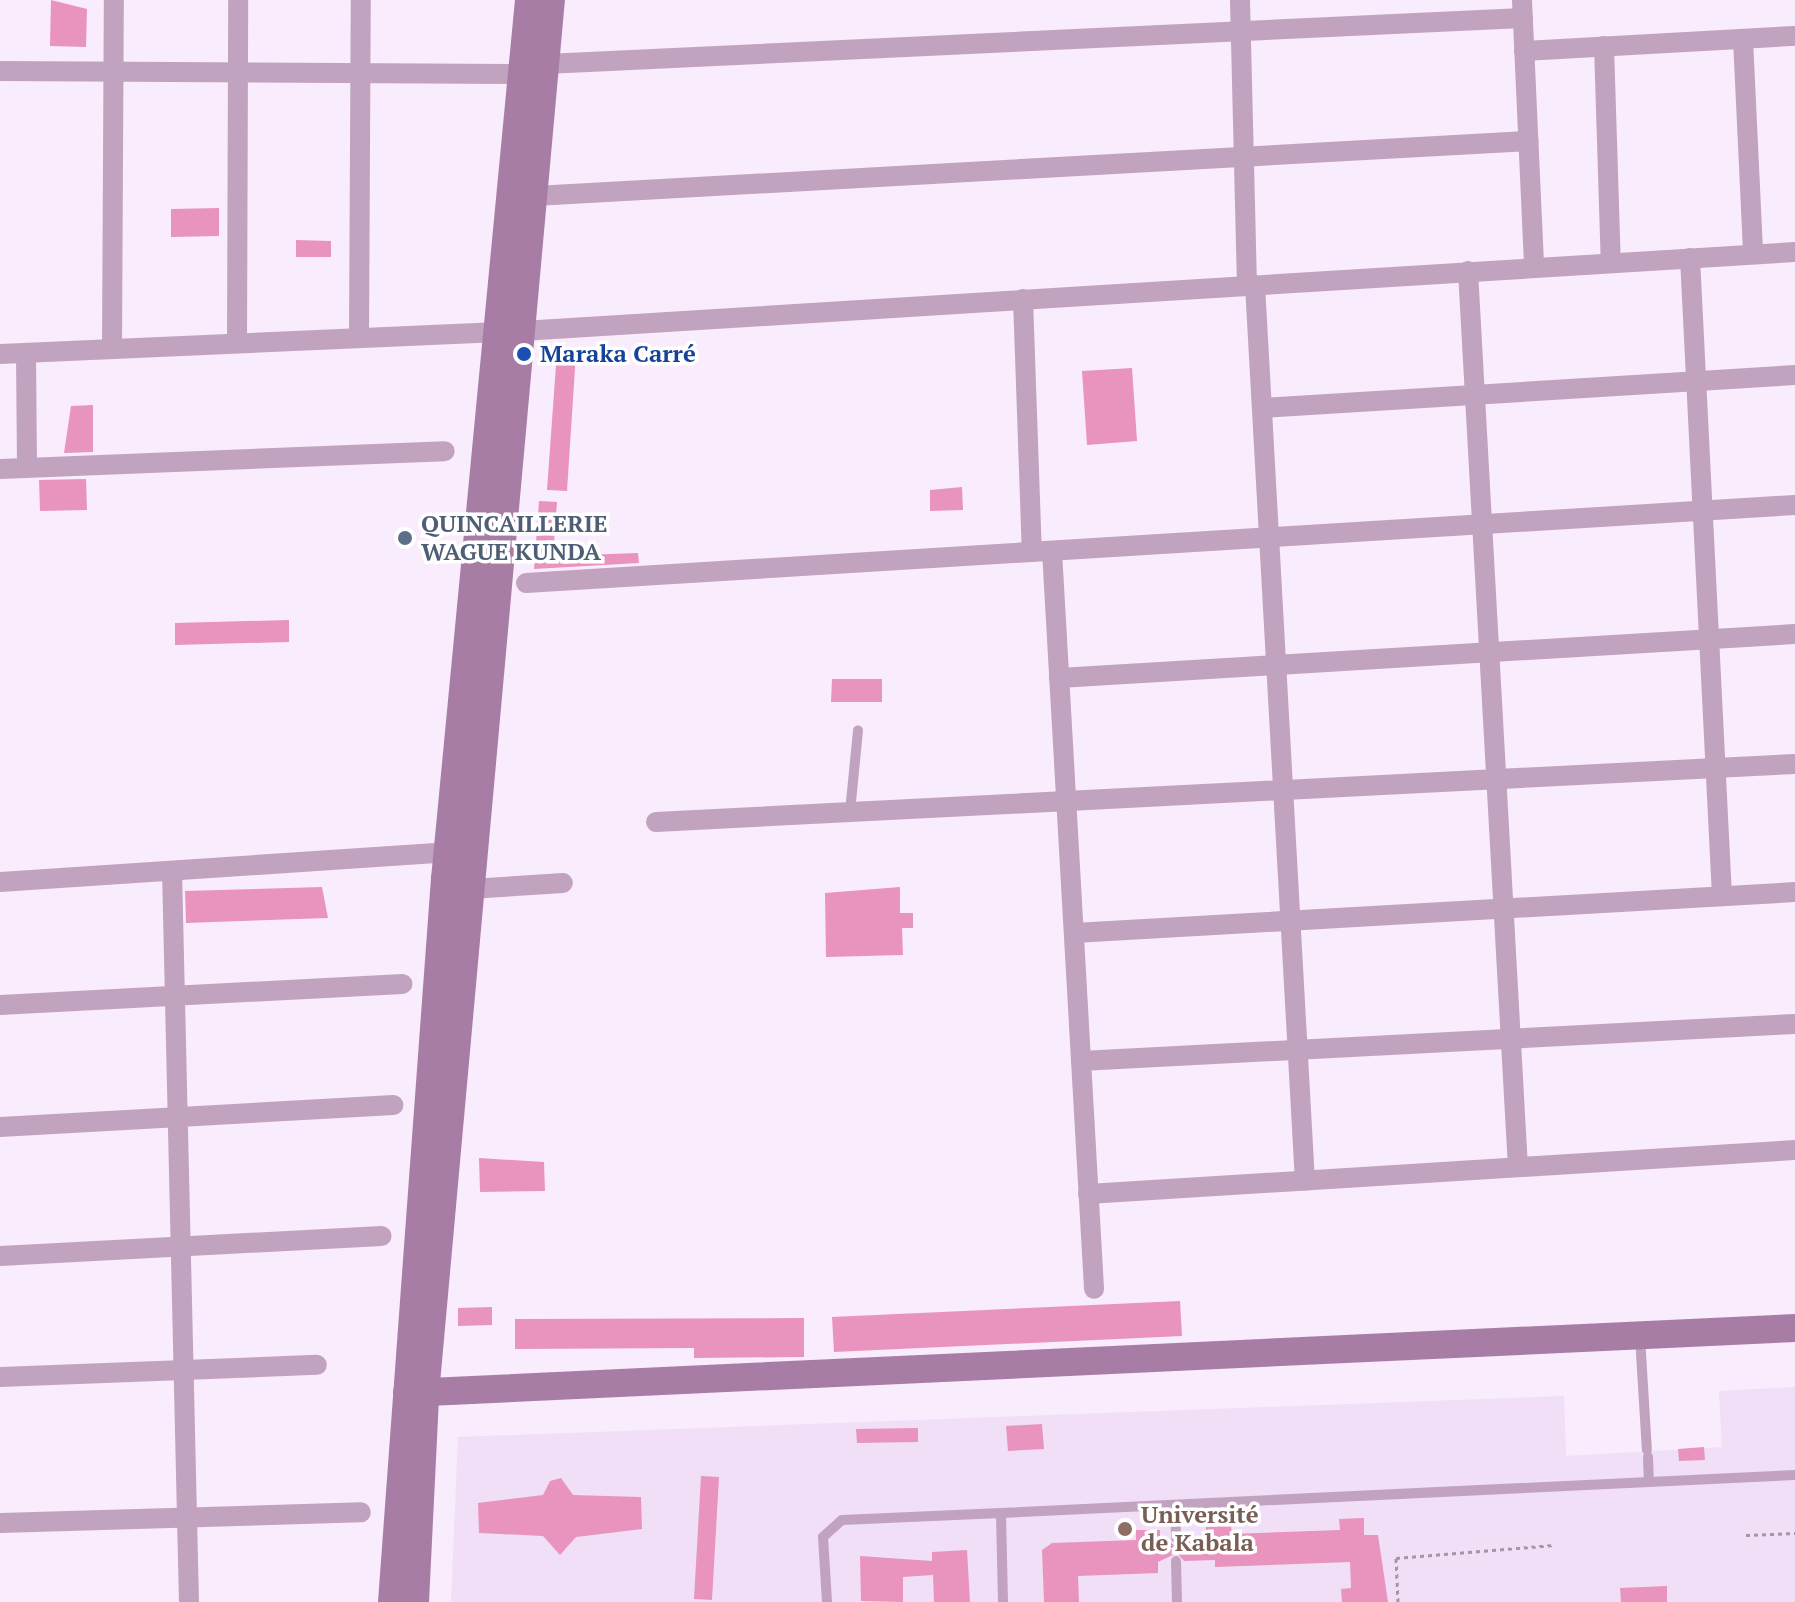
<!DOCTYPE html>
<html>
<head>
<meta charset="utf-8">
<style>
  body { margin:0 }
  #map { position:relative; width:1795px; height:1602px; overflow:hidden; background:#f9ecfd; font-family:"PT Serif",serif }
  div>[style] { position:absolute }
  .built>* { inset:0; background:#f1dff7 }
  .building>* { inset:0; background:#e894be }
  .path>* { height:3px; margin-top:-1.5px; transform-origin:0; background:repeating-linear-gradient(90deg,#a198a4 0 4px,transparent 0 8px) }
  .lane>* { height:10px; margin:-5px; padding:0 5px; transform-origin:5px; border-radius:5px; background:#c1a3bf }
  .street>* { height:20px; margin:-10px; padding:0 10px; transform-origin:10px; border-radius:10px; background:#c1a3bf }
  .secondary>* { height:28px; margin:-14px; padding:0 14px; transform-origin:14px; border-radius:14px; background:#a87da5 }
  .dots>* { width:22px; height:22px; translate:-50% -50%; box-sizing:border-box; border:4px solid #fff; border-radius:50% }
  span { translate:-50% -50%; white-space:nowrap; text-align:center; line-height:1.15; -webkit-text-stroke:7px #fff; paint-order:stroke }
  .transit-label { font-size:24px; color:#164399; font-weight:700 }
  .left { translate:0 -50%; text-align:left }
  .service-label { font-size:24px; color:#4e5e75; font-weight:700 }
  .education-label { font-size:24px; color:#785e54; font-weight:700 }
</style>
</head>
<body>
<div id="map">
  <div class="built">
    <i style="clip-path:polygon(1795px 1387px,1795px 1602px,451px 1602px,458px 1437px,1564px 1396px,1566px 1456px,1722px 1447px,1719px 1391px)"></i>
  </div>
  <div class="building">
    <i style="clip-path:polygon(51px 0,87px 9px,86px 47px,50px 46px)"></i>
    <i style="clip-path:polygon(219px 208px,219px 236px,171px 237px,171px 209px)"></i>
    <i style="clip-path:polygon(296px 240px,331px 241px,331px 257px,296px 257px)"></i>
    <i style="clip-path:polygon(557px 351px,576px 353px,567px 491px,547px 490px)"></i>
    <i style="clip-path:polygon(1132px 368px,1137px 441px,1087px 445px,1082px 371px)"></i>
    <i style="clip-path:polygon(93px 405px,93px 452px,64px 453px,71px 406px)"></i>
    <i style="clip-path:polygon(86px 479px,87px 510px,40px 511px,39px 480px)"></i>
    <i style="clip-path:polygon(962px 487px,963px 510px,930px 511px,930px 490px)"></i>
    <i style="clip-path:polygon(539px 501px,557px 502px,553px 556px,638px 553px,639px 563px,534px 569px)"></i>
    <i style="clip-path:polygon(289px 620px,289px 642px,175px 645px,175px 623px)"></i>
    <i style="clip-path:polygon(832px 679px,882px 679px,882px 702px,831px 702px)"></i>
    <i style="clip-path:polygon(322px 887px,328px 918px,186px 923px,185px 891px)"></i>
    <i style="clip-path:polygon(900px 887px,900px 913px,913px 913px,913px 928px,902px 928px,903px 955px,826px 957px,825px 893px)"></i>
    <i style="clip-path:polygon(479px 1158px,544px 1162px,545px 1191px,480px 1192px)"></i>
    <i style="clip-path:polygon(1180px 1301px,1182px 1336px,834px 1352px,832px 1317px)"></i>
    <i style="clip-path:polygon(492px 1307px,492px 1325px,458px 1326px,458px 1308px)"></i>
    <i style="clip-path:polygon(804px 1318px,804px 1357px,694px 1358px,694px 1348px,515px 1349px,515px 1319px)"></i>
    <i style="clip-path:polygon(1042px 1424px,1044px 1449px,1008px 1451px,1006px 1426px)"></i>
    <i style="clip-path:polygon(918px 1428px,918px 1442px,857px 1443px,856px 1429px)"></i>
    <i style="clip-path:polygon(1704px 1447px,1705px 1460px,1679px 1461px,1678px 1449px)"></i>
    <i style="clip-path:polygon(701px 1476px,719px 1477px,712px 1600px,694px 1599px)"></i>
    <i style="clip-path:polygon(561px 1478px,573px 1495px,641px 1497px,642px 1529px,576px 1537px,560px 1555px,543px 1536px,479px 1533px,478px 1503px,543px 1495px,550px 1481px)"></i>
    <i style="clip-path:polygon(1364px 1518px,1364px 1535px,1378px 1535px,1388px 1602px,1342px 1602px,1341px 1589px,1351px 1588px,1350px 1562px,1215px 1567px,1215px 1560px,1184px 1561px,1177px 1553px,1158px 1562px,1158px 1573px,1078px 1576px,1079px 1602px,1044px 1602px,1042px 1550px,1052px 1543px,1136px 1540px,1136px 1530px,1160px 1530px,1160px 1538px,1177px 1546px,1184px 1538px,1206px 1537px,1206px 1527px,1231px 1526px,1232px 1534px,1340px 1530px,1339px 1519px)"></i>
    <i style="clip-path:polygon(967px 1550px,970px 1602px,934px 1602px,933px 1575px,903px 1577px,903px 1602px,861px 1601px,860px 1556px,932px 1561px,932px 1552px)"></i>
    <i style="clip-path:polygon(1667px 1586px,1667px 1602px,1621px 1602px,1620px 1588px)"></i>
  </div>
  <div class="path">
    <i style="left:1746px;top:1535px;width:49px;rotate:-2.3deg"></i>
    <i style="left:1398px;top:1602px;width:44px;rotate:-92.6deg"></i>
    <i style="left:1396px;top:1558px;width:158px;rotate:-4.7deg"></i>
  </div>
  <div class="lane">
    <i style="left:850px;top:812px;width:82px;rotate:-84.4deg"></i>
    <i style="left:1640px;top:1337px;width:113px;rotate:86.5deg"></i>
    <i style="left:1648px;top:1457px;width:25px;rotate:88deg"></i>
    <i style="left:1175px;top:1505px;width:33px;rotate:88deg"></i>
    <i style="left:1176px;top:1561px;width:41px;rotate:88.6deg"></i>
    <i style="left:827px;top:1602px;width:65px;rotate:-93.5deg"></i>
    <i style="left:823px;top:1537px;width:25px;rotate:-42deg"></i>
    <i style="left:842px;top:1520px;width:159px;rotate:-2.5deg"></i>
    <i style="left:1003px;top:1602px;width:89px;rotate:-91.3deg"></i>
    <i style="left:1001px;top:1513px;width:795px;rotate:-2.74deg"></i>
  </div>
  <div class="street">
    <i style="left:1240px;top:0;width:285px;rotate:88.6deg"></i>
    <i style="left:1522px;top:0;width:268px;rotate:87.4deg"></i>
    <i style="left:1743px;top:39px;width:215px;rotate:87.3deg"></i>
    <i style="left:1604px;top:46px;width:217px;rotate:88.2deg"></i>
    <i style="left:1524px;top:51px;width:271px;rotate:-3.2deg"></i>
    <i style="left:546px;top:64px;width:978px;rotate:-2.7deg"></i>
    <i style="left:0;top:71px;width:522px;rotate:0.33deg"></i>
    <i style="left:535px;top:196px;width:995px;rotate:-3.17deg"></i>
    <i style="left:1690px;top:258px;width:639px;rotate:87.13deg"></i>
    <i style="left:1468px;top:271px;width:897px;rotate:86.81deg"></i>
    <i style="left:1255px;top:285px;width:897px;rotate:86.81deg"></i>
    <i style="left:1023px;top:299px;width:253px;rotate:88deg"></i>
    <i style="left:522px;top:331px;width:1275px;rotate:-3.55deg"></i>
    <i style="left:359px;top:337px;width:337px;rotate:-89.7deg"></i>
    <i style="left:237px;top:343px;width:343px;rotate:-89.8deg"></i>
    <i style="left:112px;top:349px;width:349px;rotate:-89.7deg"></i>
    <i style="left:26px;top:353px;width:115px;rotate:89.5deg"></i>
    <i style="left:0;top:354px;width:500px;rotate:-2.52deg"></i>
    <i style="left:1262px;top:408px;width:534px;rotate:-3.54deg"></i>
    <i style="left:0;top:469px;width:445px;rotate:-2.3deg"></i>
    <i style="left:1052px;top:551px;width:739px;rotate:86.74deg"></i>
    <i style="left:526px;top:583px;width:1271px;rotate:-3.52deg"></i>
    <i style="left:1059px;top:678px;width:737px;rotate:-3.42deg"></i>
    <i style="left:656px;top:822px;width:1140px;rotate:-2.92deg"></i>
    <i style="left:172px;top:871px;width:731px;rotate:88.67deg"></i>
    <i style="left:0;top:882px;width:448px;rotate:-3.8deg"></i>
    <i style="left:470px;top:889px;width:93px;rotate:-3.7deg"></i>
    <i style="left:1074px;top:933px;width:722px;rotate:-3.25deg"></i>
    <i style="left:0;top:1005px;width:403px;rotate:-3deg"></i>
    <i style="left:1081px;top:1061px;width:715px;rotate:-2.97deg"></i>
    <i style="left:0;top:1127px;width:394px;rotate:-3.2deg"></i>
    <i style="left:1088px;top:1194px;width:708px;rotate:-3.56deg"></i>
    <i style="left:0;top:1256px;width:382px;rotate:-3deg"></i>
    <i style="left:0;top:1377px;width:317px;rotate:-2.2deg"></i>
    <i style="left:0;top:1523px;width:361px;rotate:-1.7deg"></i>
  </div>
  <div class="secondary">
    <i style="left:407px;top:1393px;width:1390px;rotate:-2.68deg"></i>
    <i style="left:392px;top:1602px;width:725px;rotate:-85.81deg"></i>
    <i style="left:445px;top:879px;width:883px;rotate:-84.54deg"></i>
    <i style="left:415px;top:1602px;width:208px;rotate:-87.2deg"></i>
    <i style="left:425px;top:1394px;width:1400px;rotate:-84.84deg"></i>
  </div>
  <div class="dots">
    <i style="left:524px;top:354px;background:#1a4fb4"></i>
    <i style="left:405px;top:538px;background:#5c6f8a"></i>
    <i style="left:1125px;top:1529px;background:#8d6e63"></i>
  </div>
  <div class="transit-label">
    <span class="left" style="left:540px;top:354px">Maraka Carré</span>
  </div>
  <div class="service-label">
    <span class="left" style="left:421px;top:538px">QUINCAILLERIE<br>WAGUE KUNDA</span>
  </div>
  <div class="education-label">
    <span class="left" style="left:1141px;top:1529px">Université<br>de Kabala</span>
  </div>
</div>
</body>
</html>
